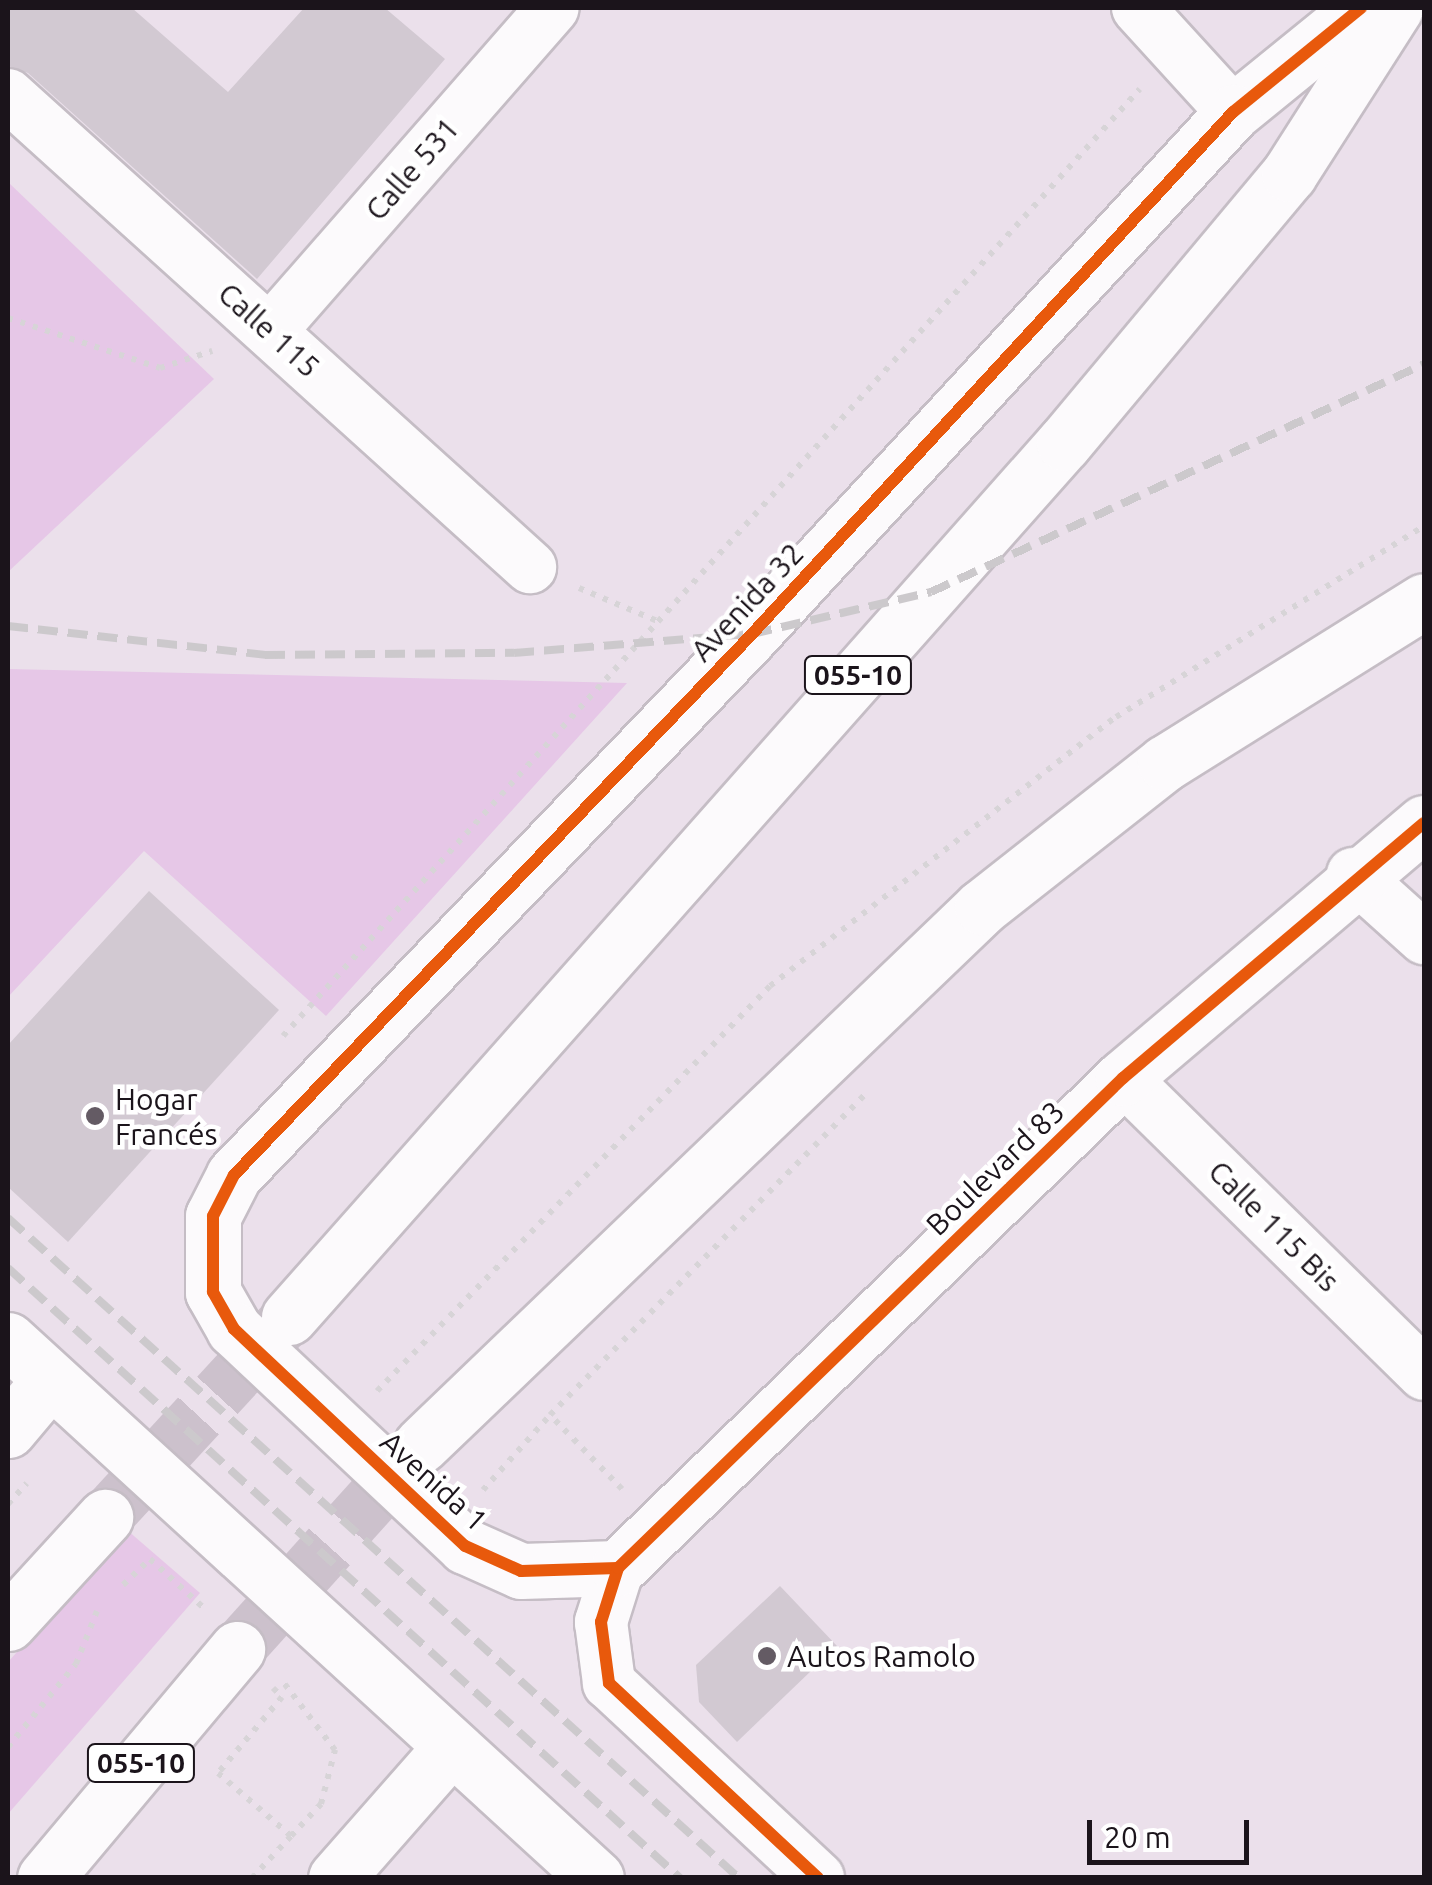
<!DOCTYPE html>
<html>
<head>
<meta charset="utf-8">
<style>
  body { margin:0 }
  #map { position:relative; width:1432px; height:1885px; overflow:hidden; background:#ebe0eb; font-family:Ubuntu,sans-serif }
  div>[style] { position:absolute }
  .green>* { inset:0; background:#e6c7e7 }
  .building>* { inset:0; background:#d2c9d2 }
  .highway-tunnel>* { height:55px; margin-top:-27.5px; transform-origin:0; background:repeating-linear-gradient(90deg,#ccc1cc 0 55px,transparent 0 83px) }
  .path>* { height:6px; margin-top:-3px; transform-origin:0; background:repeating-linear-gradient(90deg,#d7d4d7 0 5px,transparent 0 13px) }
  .roads { filter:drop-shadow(2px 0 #c5bdc5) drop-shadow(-2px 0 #c5bdc5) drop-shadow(0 2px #c5bdc5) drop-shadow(0 -2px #c5bdc5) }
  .street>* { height:52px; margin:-26px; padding:0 26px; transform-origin:26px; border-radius:26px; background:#fcfafc }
  .secondary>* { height:55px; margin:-27.5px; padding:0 27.5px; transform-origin:27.5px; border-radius:27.5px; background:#fcfafc }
  .highway>* { height:55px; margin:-27.5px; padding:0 27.5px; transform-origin:27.5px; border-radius:27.5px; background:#fcfafc }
  .rail>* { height:8px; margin-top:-4px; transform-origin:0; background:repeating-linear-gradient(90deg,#ccc9cc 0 20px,transparent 0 30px) }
  .cycleway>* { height:12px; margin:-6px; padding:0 6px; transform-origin:6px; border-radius:6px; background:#e8590c }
  .dots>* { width:28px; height:28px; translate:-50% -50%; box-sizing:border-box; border:5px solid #fff; border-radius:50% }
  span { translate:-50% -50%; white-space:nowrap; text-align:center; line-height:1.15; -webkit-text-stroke:9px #fff; paint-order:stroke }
  .shield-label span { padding:2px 8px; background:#fff; border:2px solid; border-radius:8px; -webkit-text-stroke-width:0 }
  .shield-label { font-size:28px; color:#1b141b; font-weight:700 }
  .street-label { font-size:30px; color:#1b141b }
  .poi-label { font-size:30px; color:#1b141b }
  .left { translate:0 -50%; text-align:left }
  .frame { position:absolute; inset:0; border:10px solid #1b141b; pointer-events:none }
  .scale { position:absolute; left:1087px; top:1820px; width:162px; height:45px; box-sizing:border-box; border:5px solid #1b141b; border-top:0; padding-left:12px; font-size:30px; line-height:35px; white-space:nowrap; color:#1b141b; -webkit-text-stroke:8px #fff; paint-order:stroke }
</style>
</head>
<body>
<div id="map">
  <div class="green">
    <i style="clip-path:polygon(8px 182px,214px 379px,8px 572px)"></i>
    <i style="clip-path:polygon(8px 669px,627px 683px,326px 1016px,144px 851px,8px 997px)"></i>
    <i style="clip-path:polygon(127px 1530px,200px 1593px,8px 1814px,8px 1662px)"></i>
  </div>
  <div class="building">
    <i style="clip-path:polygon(8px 8px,132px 8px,228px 92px,304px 8px,385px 8px,445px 59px,257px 279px,28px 73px,8px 66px)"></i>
    <i style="clip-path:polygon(149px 891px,279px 1010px,68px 1242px,8px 1187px,8px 1045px)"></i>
    <i style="clip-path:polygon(780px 1586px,837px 1646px,737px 1742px,699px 1702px,696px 1665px)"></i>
  </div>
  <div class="highway-tunnel">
    <i style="left:105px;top:1517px;width:272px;rotate:-47.4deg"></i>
    <i style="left:237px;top:1649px;width:275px;rotate:-48deg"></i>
  </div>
  <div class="path">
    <i style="left:8px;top:318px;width:160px;rotate:18.2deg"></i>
    <i style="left:160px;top:368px;width:55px;rotate:-18.1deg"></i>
    <i style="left:579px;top:588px;width:85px;rotate:22.9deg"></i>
    <i style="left:283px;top:1036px;width:1277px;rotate:-47.86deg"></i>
    <i style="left:377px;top:1391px;width:564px;rotate:-45.86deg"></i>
    <i style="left:770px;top:986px;width:438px;rotate:-37.9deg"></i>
    <i style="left:1116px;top:717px;width:362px;rotate:-31.8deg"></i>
    <i style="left:622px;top:1489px;width:103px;rotate:-134.2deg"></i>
    <i style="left:550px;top:1415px;width:453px;rotate:-45.5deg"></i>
    <i style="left:483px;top:1490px;width:101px;rotate:-48.2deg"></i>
    <i style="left:8px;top:1504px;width:28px;rotate:-48deg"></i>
    <i style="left:123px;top:1585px;width:37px;rotate:-44deg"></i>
    <i style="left:150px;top:1559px;width:74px;rotate:42.3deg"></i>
    <i style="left:273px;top:1688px;width:13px;rotate:45deg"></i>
    <i style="left:282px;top:1697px;width:99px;rotate:130.1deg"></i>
    <i style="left:218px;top:1773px;width:96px;rotate:40.8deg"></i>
    <i style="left:291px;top:1836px;width:44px;rotate:-46.8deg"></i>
    <i style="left:321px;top:1804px;width:56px;rotate:-75.5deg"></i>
    <i style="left:335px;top:1750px;width:89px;rotate:-127.3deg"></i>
    <i style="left:8px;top:1747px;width:107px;rotate:-50.7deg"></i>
    <i style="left:76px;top:1664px;width:57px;rotate:-68.4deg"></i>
    <i style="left:252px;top:1878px;width:57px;rotate:-47.1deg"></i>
  </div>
  <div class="roads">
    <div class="street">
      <i style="left:1138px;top:8px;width:141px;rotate:47.6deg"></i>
      <i style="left:8px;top:95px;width:704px;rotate:42.12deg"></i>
      <i style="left:270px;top:331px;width:429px;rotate:-48.8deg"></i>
      <i style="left:1353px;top:874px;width:96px;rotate:42deg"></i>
      <i style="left:1123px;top:1078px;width:422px;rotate:44.5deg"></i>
      <i style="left:618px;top:1568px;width:57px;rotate:107.5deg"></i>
      <i style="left:601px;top:1622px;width:62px;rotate:82.5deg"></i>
      <i style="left:609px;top:1683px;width:286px;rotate:43deg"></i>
    </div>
    <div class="secondary">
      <i style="left:1361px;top:8px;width:165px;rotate:140.9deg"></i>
      <i style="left:1233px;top:112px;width:710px;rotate:132.66deg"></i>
      <i style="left:752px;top:634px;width:749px;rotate:133.76deg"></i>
      <i style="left:234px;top:1175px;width:46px;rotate:117.1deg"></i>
      <i style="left:213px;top:1216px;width:76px;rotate:90deg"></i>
      <i style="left:213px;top:1292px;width:43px;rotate:60.4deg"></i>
      <i style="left:234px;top:1329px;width:317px;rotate:43.2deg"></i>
      <i style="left:465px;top:1546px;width:61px;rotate:24.1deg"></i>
      <i style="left:521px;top:1571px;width:97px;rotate:-1.8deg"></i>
      <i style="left:618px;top:1568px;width:704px;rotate:-44.14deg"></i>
      <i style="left:1123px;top:1078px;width:394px;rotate:-40.3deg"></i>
      <i style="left:8px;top:1340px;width:797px;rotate:42.46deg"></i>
      <i style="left:8px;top:1430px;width:65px;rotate:-50deg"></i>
      <i style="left:336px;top:1878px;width:174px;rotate:-48.7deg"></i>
    </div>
    <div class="highway">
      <i style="left:289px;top:1317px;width:1168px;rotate:-48.44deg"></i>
      <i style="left:1064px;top:443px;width:351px;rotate:-50.1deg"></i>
      <i style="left:1289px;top:174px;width:197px;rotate:-57.4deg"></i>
      <i style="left:421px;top:1445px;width:777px;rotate:-43.8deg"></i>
      <i style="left:982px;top:907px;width:233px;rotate:-38.2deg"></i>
      <i style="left:1165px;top:763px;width:305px;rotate:-32deg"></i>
      <i style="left:8px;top:1623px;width:144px;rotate:-47.5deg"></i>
      <i style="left:45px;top:1878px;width:299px;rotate:-50deg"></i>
    </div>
  </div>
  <div class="rail">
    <i style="left:8px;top:626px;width:259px;rotate:6.4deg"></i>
    <i style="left:265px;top:655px;width:249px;rotate:-0.5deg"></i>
    <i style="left:514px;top:653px;width:239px;rotate:-4.6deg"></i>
    <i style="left:752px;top:634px;width:184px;rotate:-13.2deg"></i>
    <i style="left:931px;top:592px;width:543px;rotate:-24.82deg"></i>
    <i style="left:8px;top:1218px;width:985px;rotate:42.08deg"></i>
    <i style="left:8px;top:1268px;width:908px;rotate:42.23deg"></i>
  </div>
  <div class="cycleway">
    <i style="left:618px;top:1568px;width:97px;rotate:178.2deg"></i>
    <i style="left:521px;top:1571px;width:61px;rotate:-155.9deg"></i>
    <i style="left:465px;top:1546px;width:317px;rotate:-136.8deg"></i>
    <i style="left:234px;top:1329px;width:43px;rotate:-119.6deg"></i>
    <i style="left:213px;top:1292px;width:76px;rotate:-90deg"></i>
    <i style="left:213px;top:1216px;width:46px;rotate:-62.9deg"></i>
    <i style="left:234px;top:1175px;width:749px;rotate:-46.24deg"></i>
    <i style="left:752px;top:634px;width:710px;rotate:-47.34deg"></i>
    <i style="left:1233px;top:112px;width:165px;rotate:-39.1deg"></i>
    <i style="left:818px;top:1878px;width:286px;rotate:-137deg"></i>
    <i style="left:609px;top:1683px;width:62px;rotate:-97.5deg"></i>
    <i style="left:601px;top:1622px;width:57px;rotate:-72.5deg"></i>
    <i style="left:618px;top:1568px;width:704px;rotate:-44.14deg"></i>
    <i style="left:1123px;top:1078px;width:394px;rotate:-40.3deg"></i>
  </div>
  <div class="dots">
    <i style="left:95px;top:1116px;background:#645b64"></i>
    <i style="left:767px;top:1656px;background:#645b64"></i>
  </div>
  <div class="shield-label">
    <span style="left:858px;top:675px">055-10</span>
    <span style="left:141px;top:1763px">055-10</span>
  </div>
  <div class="street-label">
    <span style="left:412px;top:169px;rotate:-49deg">Calle 531</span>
    <span style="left:269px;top:330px;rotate:42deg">Calle 115</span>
    <span style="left:747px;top:602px;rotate:-47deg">Avenida 32</span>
    <span style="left:995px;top:1168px;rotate:-44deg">Boulevard 83</span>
    <span style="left:1274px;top:1226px;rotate:45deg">Calle 115 Bis</span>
    <span style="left:434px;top:1481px;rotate:42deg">Avenida 1</span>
  </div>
  <div class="poi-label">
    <span class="left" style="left:115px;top:1116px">Hogar<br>Francés</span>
    <span class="left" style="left:787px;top:1656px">Autos Ramolo</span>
  </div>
  <div class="frame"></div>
  <div class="scale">20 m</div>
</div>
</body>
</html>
